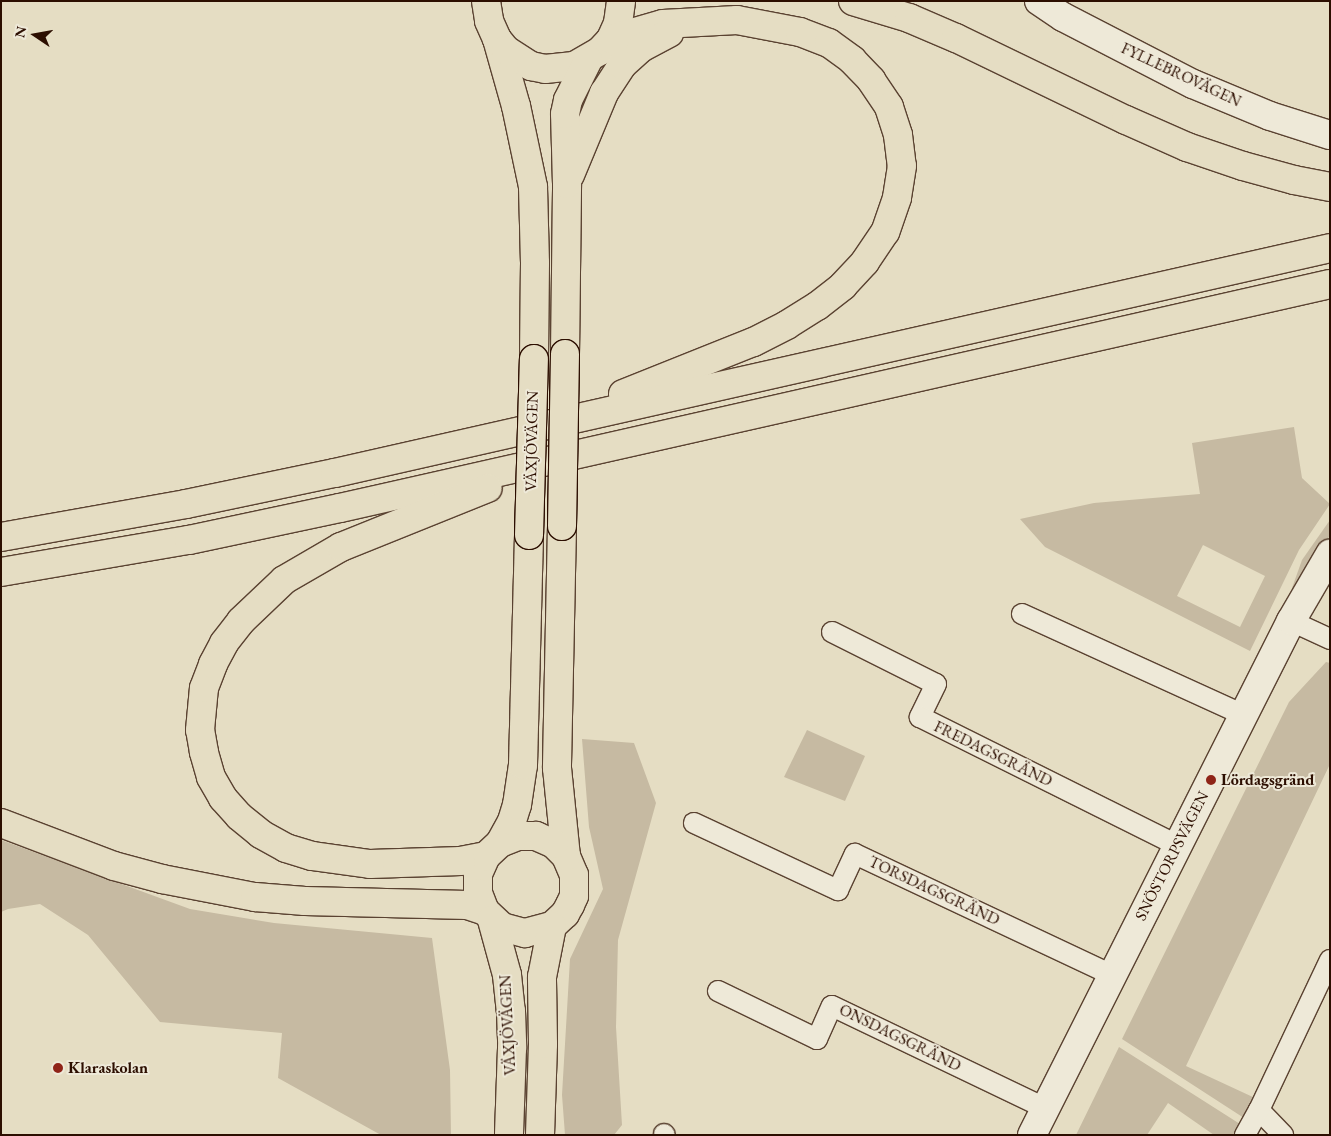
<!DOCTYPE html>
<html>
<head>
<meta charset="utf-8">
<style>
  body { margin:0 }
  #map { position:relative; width:1331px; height:1136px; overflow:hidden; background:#e5ddc3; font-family:"EB Garamond",serif }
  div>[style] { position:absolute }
  .green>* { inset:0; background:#c6baa2 }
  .roads { filter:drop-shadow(1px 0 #5a4231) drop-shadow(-1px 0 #5a4231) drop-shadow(0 1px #5a4231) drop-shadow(0 -1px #5a4231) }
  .street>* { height:20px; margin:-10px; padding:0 10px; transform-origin:10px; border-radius:10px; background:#eee9d8 }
  .secondary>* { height:28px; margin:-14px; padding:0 14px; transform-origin:14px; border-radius:14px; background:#eee9d8 }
  .highway>* { height:28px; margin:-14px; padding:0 14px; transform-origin:14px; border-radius:14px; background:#e5ddc3 }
  .bridges { filter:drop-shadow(1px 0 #2c0e00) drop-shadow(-1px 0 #2c0e00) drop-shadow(0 1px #2c0e00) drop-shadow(0 -1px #2c0e00) }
  .highway-bridge>* { height:28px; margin:-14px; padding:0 14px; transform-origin:14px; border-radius:14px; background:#e5ddc3 }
  .dots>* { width:14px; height:14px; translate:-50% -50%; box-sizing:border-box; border:2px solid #eee9d8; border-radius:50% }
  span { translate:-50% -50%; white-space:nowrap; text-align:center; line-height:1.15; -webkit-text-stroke:4px #eee9d8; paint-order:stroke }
  .street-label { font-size:16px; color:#2c0e00 }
  .poi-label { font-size:16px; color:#2c0e00; font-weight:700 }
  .left { translate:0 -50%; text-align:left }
  .frame { position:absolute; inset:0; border:2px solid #2c0e00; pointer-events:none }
  .north { position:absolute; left:10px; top:10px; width:50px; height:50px; -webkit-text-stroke:4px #eee9d8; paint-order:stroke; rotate:282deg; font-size:14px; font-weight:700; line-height:20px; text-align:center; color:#2c0e00 }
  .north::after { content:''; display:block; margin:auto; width:18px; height:22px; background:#2c0e00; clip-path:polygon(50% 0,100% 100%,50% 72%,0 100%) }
</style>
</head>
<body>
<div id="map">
  <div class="green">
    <i style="clip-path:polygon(evenodd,1294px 427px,1302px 478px,1330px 504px,1299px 550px,1250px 651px,1045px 547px,1020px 519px,1094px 503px,1200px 494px,1192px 443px,1294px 427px,1203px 545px,1265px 576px,1240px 627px,1177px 596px,1203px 545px)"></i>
    <i style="clip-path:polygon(1330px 520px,1330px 535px,1293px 594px,1292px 588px,1302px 560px)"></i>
    <i style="clip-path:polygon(1326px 662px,1330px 663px,1330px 764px,1186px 1066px,1255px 1098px,1244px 1118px,1122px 1039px,1289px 702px)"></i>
    <i style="clip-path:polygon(807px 730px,865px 756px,845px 801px,784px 777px)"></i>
    <i style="clip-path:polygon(582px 739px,634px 743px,656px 803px,618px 940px,616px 1027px,622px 1125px,614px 1135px,565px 1135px,562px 1095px,570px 959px,603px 889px,589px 827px)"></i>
    <i style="clip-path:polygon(1px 840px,190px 909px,274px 923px,432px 938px,450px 1070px,451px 1135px,381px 1135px,278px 1078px,282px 1033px,160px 1022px,88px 935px,40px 904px,8px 909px,1px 912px)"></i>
    <i style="clip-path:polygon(1119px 1047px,1240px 1124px,1234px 1135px,1214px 1135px,1168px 1103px,1147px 1135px,1076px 1135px)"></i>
  </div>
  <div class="roads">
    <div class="street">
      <i style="left:1022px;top:614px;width:244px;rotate:24.5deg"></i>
      <i style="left:1291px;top:621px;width:43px;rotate:24.8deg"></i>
      <i style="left:832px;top:632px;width:116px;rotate:26.6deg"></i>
      <i style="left:936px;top:684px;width:37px;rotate:116deg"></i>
      <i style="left:920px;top:717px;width:287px;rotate:26.5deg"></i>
      <i style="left:694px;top:823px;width:159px;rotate:25deg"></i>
      <i style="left:838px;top:890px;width:40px;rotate:-65deg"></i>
      <i style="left:855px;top:854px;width:284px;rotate:25.2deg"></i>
      <i style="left:718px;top:991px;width:110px;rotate:25.9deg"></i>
      <i style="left:817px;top:1039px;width:36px;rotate:-66deg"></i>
      <i style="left:832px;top:1006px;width:236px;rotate:25.6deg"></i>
      <i style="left:1259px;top:1110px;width:35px;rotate:46deg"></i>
      <i style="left:664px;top:1134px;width:1px;rotate:45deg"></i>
      <i style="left:1245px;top:1135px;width:29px;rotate:-61deg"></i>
      <i style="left:1259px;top:1110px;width:166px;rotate:-64.7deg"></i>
    </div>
    <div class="secondary">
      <i style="left:1039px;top:1px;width:29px;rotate:34deg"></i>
      <i style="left:1063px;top:17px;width:146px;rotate:27.3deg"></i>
      <i style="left:1193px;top:84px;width:83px;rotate:22.6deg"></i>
      <i style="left:1270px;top:116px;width:63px;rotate:17.6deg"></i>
      <i style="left:1032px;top:1135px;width:576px;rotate:-63.26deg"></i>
      <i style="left:1291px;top:621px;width:78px;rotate:-59.8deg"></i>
    </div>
    <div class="highway">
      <i style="left:486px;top:1px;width:20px;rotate:81deg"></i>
      <i style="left:489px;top:21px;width:20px;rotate:66deg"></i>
      <i style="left:497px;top:39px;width:70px;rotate:74.2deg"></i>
      <i style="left:516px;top:106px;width:83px;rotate:78.1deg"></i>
      <i style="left:533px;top:187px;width:76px;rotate:88.5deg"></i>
      <i style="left:535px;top:263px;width:96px;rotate:90.6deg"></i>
      <i style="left:853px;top:1px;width:59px;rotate:16.9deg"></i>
      <i style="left:909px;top:18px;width:51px;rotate:23.1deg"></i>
      <i style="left:956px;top:38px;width:189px;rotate:25.8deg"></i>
      <i style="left:1126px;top:120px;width:67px;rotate:23.9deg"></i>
      <i style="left:1187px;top:147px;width:59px;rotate:18.7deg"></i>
      <i style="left:1243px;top:166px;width:53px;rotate:15.4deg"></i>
      <i style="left:1294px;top:180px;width:37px;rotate:11deg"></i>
      <i style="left:497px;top:39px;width:14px;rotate:51deg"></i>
      <i style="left:506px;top:50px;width:30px;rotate:33deg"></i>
      <i style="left:531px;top:66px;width:14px;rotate:12deg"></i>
      <i style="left:545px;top:69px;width:29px;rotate:-6deg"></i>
      <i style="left:574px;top:66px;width:30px;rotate:-30deg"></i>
      <i style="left:600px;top:51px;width:16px;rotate:-47deg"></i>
      <i style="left:611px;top:39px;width:17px;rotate:-66deg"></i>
      <i style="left:618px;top:23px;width:22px;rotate:-82deg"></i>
      <i style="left:611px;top:39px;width:54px;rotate:-16.1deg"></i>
      <i style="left:663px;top:24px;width:74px;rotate:-3.1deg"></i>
      <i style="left:737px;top:20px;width:64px;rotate:10.8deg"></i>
      <i style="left:800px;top:32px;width:31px;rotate:21deg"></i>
      <i style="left:829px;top:43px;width:29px;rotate:36deg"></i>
      <i style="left:852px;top:60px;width:28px;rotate:46deg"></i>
      <i style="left:871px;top:80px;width:32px;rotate:56deg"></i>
      <i style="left:889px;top:107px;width:29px;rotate:72deg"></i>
      <i style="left:898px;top:135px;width:31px;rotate:83deg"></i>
      <i style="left:902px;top:166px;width:32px;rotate:99deg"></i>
      <i style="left:897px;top:198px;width:36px;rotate:109deg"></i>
      <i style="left:885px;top:232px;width:36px;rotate:124deg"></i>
      <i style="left:865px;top:262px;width:33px;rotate:133deg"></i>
      <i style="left:843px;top:286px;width:33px;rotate:142deg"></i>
      <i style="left:817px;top:306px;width:36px;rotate:148deg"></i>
      <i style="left:787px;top:325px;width:38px;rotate:153deg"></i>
      <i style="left:753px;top:342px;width:140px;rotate:158.2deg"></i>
      <i style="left:570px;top:175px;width:89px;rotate:-67.5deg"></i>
      <i style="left:604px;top:93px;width:33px;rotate:-57deg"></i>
      <i style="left:622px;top:65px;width:25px;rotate:-42deg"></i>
      <i style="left:641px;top:48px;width:32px;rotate:-28deg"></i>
      <i style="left:565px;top:354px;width:170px;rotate:-89.3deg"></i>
      <i style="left:567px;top:184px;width:70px;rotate:-91.6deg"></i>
      <i style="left:565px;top:114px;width:14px;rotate:-78deg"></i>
      <i style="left:568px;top:100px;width:45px;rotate:-63.4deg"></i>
      <i style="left:562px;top:526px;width:242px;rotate:91.2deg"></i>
      <i style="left:557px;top:768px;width:88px;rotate:84.2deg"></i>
      <i style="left:1px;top:537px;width:188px;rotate:-10.1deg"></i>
      <i style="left:186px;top:504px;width:152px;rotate:-11.8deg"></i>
      <i style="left:335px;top:473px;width:1020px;rotate:-12.74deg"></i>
      <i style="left:1px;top:572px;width:191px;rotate:-9.7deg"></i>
      <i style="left:189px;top:540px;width:154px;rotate:-12deg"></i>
      <i style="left:340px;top:508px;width:1015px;rotate:-12.75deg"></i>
      <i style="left:1px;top:823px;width:121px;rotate:20.8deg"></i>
      <i style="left:114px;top:866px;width:50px;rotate:15.2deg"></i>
      <i style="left:162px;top:879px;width:95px;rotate:11deg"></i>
      <i style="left:255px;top:897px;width:50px;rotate:4.6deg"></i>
      <i style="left:305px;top:901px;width:162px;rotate:1.4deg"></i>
      <i style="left:467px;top:905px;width:19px;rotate:18deg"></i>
      <i style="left:485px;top:911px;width:23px;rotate:43deg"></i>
      <i style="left:502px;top:927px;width:24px;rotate:15deg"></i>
      <i style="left:525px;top:933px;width:28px;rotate:-15deg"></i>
      <i style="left:552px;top:926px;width:18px;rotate:-43deg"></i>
      <i style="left:565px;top:914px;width:10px;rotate:-61deg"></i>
      <i style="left:570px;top:905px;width:10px;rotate:-66deg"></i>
      <i style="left:574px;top:896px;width:21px;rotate:-90deg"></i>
      <i style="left:574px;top:875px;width:21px;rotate:-113deg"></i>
      <i style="left:566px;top:856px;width:17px;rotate:-135deg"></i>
      <i style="left:554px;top:844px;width:20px;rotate:-156deg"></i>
      <i style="left:536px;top:836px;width:18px;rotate:180deg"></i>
      <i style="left:518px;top:836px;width:19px;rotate:159deg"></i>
      <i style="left:500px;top:843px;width:19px;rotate:137deg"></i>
      <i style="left:486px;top:856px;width:20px;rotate:114deg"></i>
      <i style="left:478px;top:874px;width:19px;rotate:90deg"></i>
      <i style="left:478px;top:893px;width:19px;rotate:69deg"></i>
      <i style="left:500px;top:843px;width:25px;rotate:-61deg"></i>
      <i style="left:512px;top:821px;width:17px;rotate:-73deg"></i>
      <i style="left:517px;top:805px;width:40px;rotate:-81.5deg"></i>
      <i style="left:523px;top:765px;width:230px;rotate:-88.5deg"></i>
      <i style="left:486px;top:856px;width:25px;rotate:169deg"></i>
      <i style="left:461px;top:861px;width:91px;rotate:178.1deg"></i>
      <i style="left:370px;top:864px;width:59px;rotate:-172.1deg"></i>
      <i style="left:312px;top:856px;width:27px;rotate:-163deg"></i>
      <i style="left:286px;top:848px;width:29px;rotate:-151deg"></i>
      <i style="left:261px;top:834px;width:28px;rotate:-141deg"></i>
      <i style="left:239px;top:816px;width:24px;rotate:-132deg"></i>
      <i style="left:223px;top:798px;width:24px;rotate:-120deg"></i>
      <i style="left:211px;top:777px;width:26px;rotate:-106deg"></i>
      <i style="left:204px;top:752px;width:22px;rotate:-100deg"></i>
      <i style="left:200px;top:730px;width:42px;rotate:-84.6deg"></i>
      <i style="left:204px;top:688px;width:26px;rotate:-69deg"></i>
      <i style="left:213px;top:664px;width:24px;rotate:-62deg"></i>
      <i style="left:224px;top:643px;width:28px;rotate:-52deg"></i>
      <i style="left:241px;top:621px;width:59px;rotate:-43.6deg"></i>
      <i style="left:284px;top:580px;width:66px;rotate:-30.1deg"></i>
      <i style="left:341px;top:547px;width:158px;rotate:-21.9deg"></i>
      <i style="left:492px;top:920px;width:57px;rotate:74.7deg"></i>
      <i style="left:507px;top:975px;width:36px;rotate:84deg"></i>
      <i style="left:511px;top:1011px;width:37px;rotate:88deg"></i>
      <i style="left:512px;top:1048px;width:87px;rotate:92deg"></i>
      <i style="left:540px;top:1135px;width:91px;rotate:-88.1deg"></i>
      <i style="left:543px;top:1044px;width:67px;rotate:-90.9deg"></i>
      <i style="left:542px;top:977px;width:52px;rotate:-78.9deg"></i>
    </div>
  </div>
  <div class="bridges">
    <div class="highway-bridge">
      <i style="left:562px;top:526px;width:172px;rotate:-89deg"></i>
      <i style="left:529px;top:535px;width:176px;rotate:-88.4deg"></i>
    </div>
  </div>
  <div class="dots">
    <i style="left:1211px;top:780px;background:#8f2418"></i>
    <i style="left:58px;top:1068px;background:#8f2418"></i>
  </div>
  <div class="street-label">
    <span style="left:1181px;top:75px;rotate:25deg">FYLLEBROVÄGEN</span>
    <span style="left:532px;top:441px;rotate:-89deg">VÄXJÖVÄGEN</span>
    <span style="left:993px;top:754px;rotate:26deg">FREDAGSGRÄND</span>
    <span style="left:1172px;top:856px;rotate:-63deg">SNÖSTORPSVÄGEN</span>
    <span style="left:934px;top:891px;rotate:25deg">TORSDAGSGRÄND</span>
    <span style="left:508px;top:1025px;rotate:-93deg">VÄXJÖVÄGEN</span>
    <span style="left:900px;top:1038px;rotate:26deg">ONSDAGSGRÄND</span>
  </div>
  <div class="poi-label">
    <span class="left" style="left:1221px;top:780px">Lördagsgränd</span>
    <span class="left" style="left:68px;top:1068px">Klaraskolan</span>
  </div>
  <div class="frame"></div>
  <div class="north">N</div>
</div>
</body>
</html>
